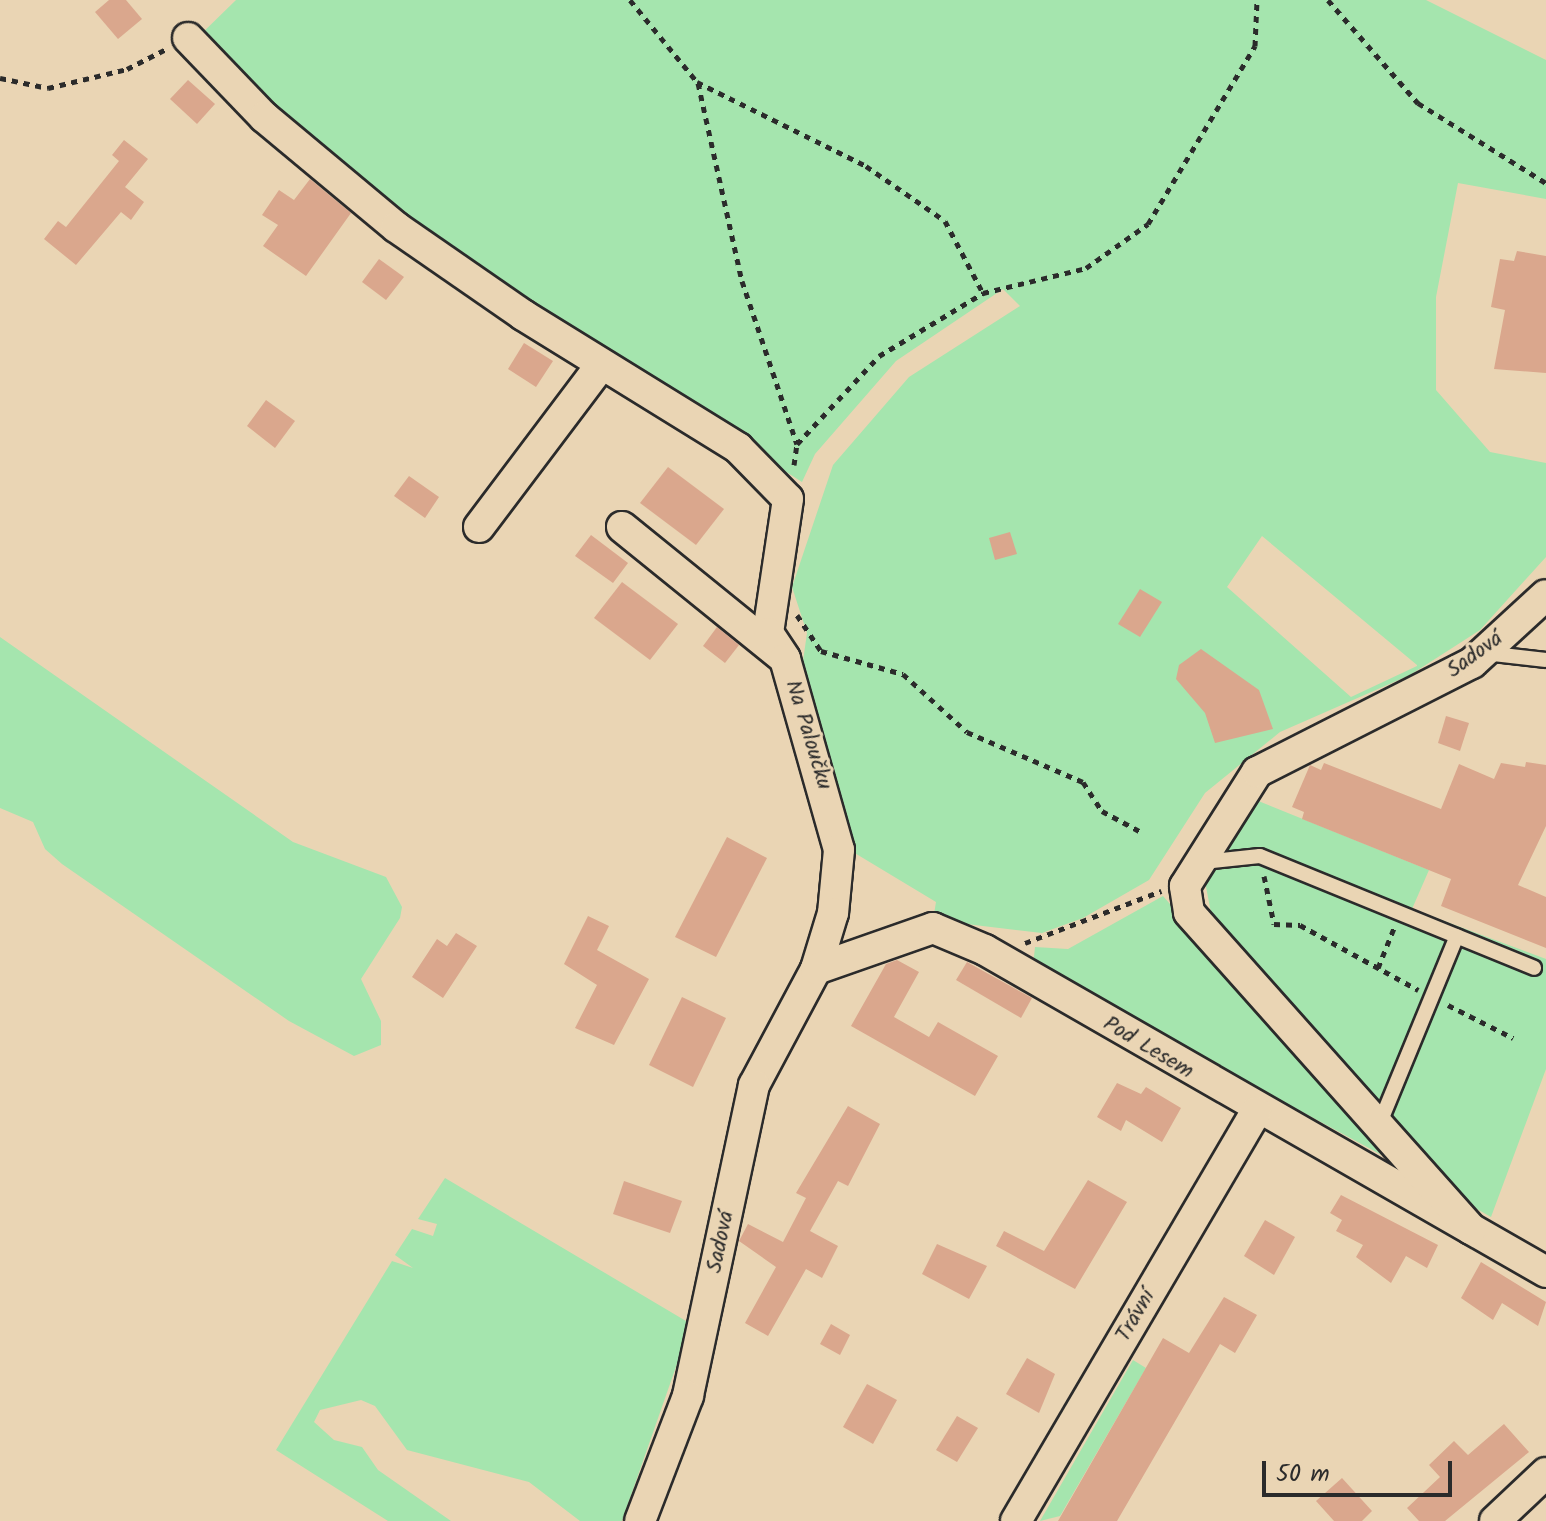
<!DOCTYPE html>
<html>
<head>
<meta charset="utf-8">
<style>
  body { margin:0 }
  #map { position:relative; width:1546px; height:1521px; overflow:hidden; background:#ead5b4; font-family:Kalam,sans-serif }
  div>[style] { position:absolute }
  .green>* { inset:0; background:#a5e5ae }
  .building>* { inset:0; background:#daa78d }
  .path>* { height:5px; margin-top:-2.5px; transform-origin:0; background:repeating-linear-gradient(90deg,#2b2b2b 0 6px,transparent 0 12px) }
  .roads { filter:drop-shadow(2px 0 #2b2b2b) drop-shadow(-2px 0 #2b2b2b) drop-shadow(0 2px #2b2b2b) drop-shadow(0 -2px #2b2b2b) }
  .lane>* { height:14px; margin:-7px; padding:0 7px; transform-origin:7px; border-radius:7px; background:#ead5b4 }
  .street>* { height:30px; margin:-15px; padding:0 15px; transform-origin:15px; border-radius:15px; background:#ead5b4 }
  span { translate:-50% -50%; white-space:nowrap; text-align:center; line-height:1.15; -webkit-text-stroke:6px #ead5b4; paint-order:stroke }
  .street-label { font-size:22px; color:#2b2b2b }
  .scale { position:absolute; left:1262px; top:1461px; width:190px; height:36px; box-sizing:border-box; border:4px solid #2b2b2b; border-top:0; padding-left:10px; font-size:24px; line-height:28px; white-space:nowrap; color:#2b2b2b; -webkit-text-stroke:6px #ead5b4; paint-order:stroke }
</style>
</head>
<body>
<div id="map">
  <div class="green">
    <i style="clip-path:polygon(evenodd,236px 0,1426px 0,1546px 60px,1546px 199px,1458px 183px,1436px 297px,1436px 390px,1490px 452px,1546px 463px,1546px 557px,1480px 630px,1449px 650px,1410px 675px,1280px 732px,1205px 793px,1149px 880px,1083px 918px,1042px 933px,933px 920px,936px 902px,853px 852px,802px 668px,807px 633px,792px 587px,833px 465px,909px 377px,1020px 306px,1003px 289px,896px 361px,815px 454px,802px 482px,458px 263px,193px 42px,236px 0,1262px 536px,1417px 665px,1417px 666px,1351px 697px,1227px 587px,1262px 536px)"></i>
    <i style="clip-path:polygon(0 637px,293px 842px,386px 877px,402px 907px,400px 918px,361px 979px,381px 1021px,381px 1045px,354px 1056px,289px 1021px,62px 864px,45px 849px,33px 822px,0 808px)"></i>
    <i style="clip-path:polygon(1251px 798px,1429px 870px,1412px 909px,1546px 959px,1546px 1069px,1491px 1217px,1461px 1200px,1212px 918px,1202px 866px)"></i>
    <i style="clip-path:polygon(1163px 896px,1349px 1109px,1402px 1166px,1033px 966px,1035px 947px,1068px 949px)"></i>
    <i style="clip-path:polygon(445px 1178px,691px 1324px,622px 1521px,580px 1521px,529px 1482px,407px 1450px,375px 1406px,361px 1400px,320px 1410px,314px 1422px,334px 1440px,362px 1447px,378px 1470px,451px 1521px,388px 1521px,276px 1450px,392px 1261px,413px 1268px,395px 1255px,412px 1229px,433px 1236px,437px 1224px,418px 1219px)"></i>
    <i style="clip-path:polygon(1133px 1360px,1146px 1368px,1060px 1516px,1040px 1521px)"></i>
  </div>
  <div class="building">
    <i style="clip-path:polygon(109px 0,126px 0,142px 19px,118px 39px,95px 12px)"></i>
    <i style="clip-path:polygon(188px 80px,215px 104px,197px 124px,170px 99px)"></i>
    <i style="clip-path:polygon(124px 140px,148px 159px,125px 187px,144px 202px,131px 220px,121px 212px,76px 265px,44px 239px,58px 221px,66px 227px,119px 161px,112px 155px)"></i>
    <i style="clip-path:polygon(310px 179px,351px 213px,306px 276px,263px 246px,278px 225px,262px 215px,279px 190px,294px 200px)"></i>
    <i style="clip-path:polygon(1517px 251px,1546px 256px,1546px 373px,1494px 369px,1505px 310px,1491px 307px,1500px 259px,1514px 261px)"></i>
    <i style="clip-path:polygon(379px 259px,404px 277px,386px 300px,362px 282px)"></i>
    <i style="clip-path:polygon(524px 343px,553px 361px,536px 387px,508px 369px)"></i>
    <i style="clip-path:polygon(266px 400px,295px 421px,275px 448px,247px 426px)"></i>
    <i style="clip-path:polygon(668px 467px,724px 509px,696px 545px,640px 503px)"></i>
    <i style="clip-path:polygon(409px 476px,439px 497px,425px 518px,394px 496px)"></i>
    <i style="clip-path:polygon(1010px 532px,1017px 554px,995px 560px,989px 538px)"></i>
    <i style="clip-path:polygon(591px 535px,628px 563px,613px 583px,575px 556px)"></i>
    <i style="clip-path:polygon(622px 582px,678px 624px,650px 660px,594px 618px)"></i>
    <i style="clip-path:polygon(1140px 589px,1162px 602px,1140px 637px,1118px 624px)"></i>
    <i style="clip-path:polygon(717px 627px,739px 645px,725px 663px,703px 646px)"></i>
    <i style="clip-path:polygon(1201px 649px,1259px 690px,1273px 729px,1215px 743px,1205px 713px,1176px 679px,1179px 665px)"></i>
    <i style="clip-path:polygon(1446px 716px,1469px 723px,1460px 751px,1438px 743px)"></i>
    <i style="clip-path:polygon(1526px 762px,1546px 765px,1546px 826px,1518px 885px,1546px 897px,1546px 948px,1441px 906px,1451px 879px,1302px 819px,1304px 812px,1292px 807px,1310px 765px,1321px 770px,1324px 763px,1441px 809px,1459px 764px,1494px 779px,1501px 763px,1525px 767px)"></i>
    <i style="clip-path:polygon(727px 837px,767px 858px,716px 957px,675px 937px)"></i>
    <i style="clip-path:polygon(588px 916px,609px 926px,597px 950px,649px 979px,614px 1045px,575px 1028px,597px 985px,564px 964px)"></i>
    <i style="clip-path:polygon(456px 933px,477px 946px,443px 998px,412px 977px,437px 939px,447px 946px)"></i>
    <i style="clip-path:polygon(897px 960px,919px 972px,894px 1017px,929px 1037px,938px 1022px,998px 1056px,975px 1096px,851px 1026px,886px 964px)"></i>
    <i style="clip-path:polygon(967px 962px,1032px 998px,1021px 1018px,956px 980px)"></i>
    <i style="clip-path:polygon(682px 997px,726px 1018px,693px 1087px,649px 1065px)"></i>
    <i style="clip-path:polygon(1117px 1083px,1141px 1094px,1146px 1087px,1181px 1108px,1162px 1142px,1126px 1120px,1121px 1131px,1097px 1117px)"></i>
    <i style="clip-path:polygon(848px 1106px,880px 1124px,848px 1186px,838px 1181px,810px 1231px,838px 1246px,822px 1278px,806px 1269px,768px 1336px,745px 1323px,776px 1267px,739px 1241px,748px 1224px,783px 1242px,806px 1198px,796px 1193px)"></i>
    <i style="clip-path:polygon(1088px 1180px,1127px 1202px,1075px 1289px,996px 1246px,1004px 1231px,1044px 1251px)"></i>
    <i style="clip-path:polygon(624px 1181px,682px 1201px,670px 1233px,613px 1214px)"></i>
    <i style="clip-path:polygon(1341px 1195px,1438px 1245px,1427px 1268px,1406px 1256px,1391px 1283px,1356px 1257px,1363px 1245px,1336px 1231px,1342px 1220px,1330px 1213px)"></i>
    <i style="clip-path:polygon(1265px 1220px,1295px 1237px,1274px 1275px,1244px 1256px)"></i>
    <i style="clip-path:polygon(937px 1244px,987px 1266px,969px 1299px,922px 1274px)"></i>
    <i style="clip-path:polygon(1481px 1262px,1546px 1302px,1538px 1326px,1502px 1303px,1493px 1320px,1461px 1298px)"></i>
    <i style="clip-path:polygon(1224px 1297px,1257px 1315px,1235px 1353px,1220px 1344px,1117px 1521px,1058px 1521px,1163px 1338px,1189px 1353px)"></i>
    <i style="clip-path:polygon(831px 1324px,850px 1335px,840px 1355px,820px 1344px)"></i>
    <i style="clip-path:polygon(1027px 1358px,1055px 1374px,1039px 1413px,1006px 1394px)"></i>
    <i style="clip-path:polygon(867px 1384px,897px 1400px,873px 1444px,843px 1427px)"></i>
    <i style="clip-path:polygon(957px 1416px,978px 1428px,957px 1462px,936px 1450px)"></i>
    <i style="clip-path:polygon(1504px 1424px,1529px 1452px,1445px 1521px,1419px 1521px,1407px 1508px,1440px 1477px,1429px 1465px,1454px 1441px,1468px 1455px)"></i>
    <i style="clip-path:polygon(1342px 1478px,1372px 1511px,1362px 1521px,1334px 1521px,1316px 1501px)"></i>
  </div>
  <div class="path">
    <i style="left:630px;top:0;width:106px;rotate:50.7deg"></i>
    <i style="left:697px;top:82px;width:189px;rotate:26.4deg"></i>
    <i style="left:866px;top:166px;width:96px;rotate:34.8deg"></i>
    <i style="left:945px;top:221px;width:81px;rotate:62.2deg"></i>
    <i style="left:1328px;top:0;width:137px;rotate:48.9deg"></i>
    <i style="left:1418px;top:103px;width:151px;rotate:32deg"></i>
    <i style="left:0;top:78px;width:49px;rotate:11.8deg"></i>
    <i style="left:48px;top:88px;width:81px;rotate:-13.5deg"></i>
    <i style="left:127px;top:69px;width:44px;rotate:-27.1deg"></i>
    <i style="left:698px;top:83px;width:203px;rotate:77.5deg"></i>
    <i style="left:742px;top:281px;width:172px;rotate:71.4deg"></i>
    <i style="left:794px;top:465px;width:21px;rotate:-82deg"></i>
    <i style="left:797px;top:444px;width:120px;rotate:-47deg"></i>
    <i style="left:879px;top:356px;width:122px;rotate:-31.2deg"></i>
    <i style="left:983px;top:293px;width:106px;rotate:-13.6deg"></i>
    <i style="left:1086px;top:268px;width:76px;rotate:-35.4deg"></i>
    <i style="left:1148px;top:224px;width:208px;rotate:-59deg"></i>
    <i style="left:1255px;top:46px;width:46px;rotate:-87.5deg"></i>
    <i style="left:797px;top:615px;width:43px;rotate:56.3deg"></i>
    <i style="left:821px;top:651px;width:85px;rotate:15.7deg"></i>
    <i style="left:903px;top:674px;width:86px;rotate:42.2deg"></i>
    <i style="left:967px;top:732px;width:126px;rotate:23.3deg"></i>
    <i style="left:1083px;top:782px;width:35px;rotate:57deg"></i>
    <i style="left:1102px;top:811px;width:47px;rotate:28.2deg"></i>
    <i style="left:1264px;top:876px;width:49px;rotate:78.2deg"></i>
    <i style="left:1274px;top:924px;width:26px;rotate:2deg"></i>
    <i style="left:1300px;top:925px;width:135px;rotate:28.8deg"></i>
    <i style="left:1025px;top:943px;width:146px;rotate:-20.9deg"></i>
    <i style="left:1378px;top:968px;width:43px;rotate:-68.2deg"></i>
    <i style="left:1448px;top:1005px;width:73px;rotate:26.9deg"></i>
  </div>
  <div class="roads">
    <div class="lane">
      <i style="left:1485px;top:653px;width:61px;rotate:6.5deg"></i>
      <i style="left:1203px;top:862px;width:57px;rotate:-6deg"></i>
      <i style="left:1260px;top:856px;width:296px;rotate:22.2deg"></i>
      <i style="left:1379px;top:1125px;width:204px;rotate:-67.6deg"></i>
    </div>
    <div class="street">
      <i style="left:188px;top:38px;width:110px;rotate:46.1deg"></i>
      <i style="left:264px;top:117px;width:172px;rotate:39.8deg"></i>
      <i style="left:396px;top:227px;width:155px;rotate:34.7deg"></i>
      <i style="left:523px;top:315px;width:253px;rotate:31.7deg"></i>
      <i style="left:738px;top:448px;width:71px;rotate:45.6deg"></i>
      <i style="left:788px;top:499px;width:135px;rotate:98.5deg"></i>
      <i style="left:768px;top:633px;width:29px;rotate:56deg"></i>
      <i style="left:479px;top:527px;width:203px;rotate:-53deg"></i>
      <i style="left:622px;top:527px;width:210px;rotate:39deg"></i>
      <i style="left:785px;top:659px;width:198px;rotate:74.2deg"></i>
      <i style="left:839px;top:850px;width:63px;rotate:95.4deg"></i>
      <i style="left:833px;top:913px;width:59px;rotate:106.9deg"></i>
      <i style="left:816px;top:969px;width:132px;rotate:118.1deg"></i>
      <i style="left:754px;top:1085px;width:318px;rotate:102deg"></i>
      <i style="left:688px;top:1396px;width:134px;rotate:111deg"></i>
      <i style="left:816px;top:969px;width:124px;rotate:-19.3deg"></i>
      <i style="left:933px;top:928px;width:56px;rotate:22.9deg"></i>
      <i style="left:985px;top:950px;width:647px;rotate:29.85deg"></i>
      <i style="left:1471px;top:1229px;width:424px;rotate:-131.7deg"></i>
      <i style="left:1189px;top:912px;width:26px;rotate:-99deg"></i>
      <i style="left:1185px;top:886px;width:135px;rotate:-57.7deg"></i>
      <i style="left:1257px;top:772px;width:241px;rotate:-26.9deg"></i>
      <i style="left:1472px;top:663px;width:100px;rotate:-42.6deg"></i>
      <i style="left:1016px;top:1521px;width:474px;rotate:-59.6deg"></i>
      <i style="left:1495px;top:1521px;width:70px;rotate:-43.3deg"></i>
    </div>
  </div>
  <div class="street-label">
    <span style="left:1475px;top:655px;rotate:-36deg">Sadová</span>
    <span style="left:808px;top:735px;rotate:73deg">Na Paloučku</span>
    <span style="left:1148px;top:1048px;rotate:31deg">Pod Lesem</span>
    <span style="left:721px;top:1242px;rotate:-78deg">Sadová</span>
    <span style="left:1136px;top:1316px;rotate:-60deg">Trávní</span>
  </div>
  <div class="scale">50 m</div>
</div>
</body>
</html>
